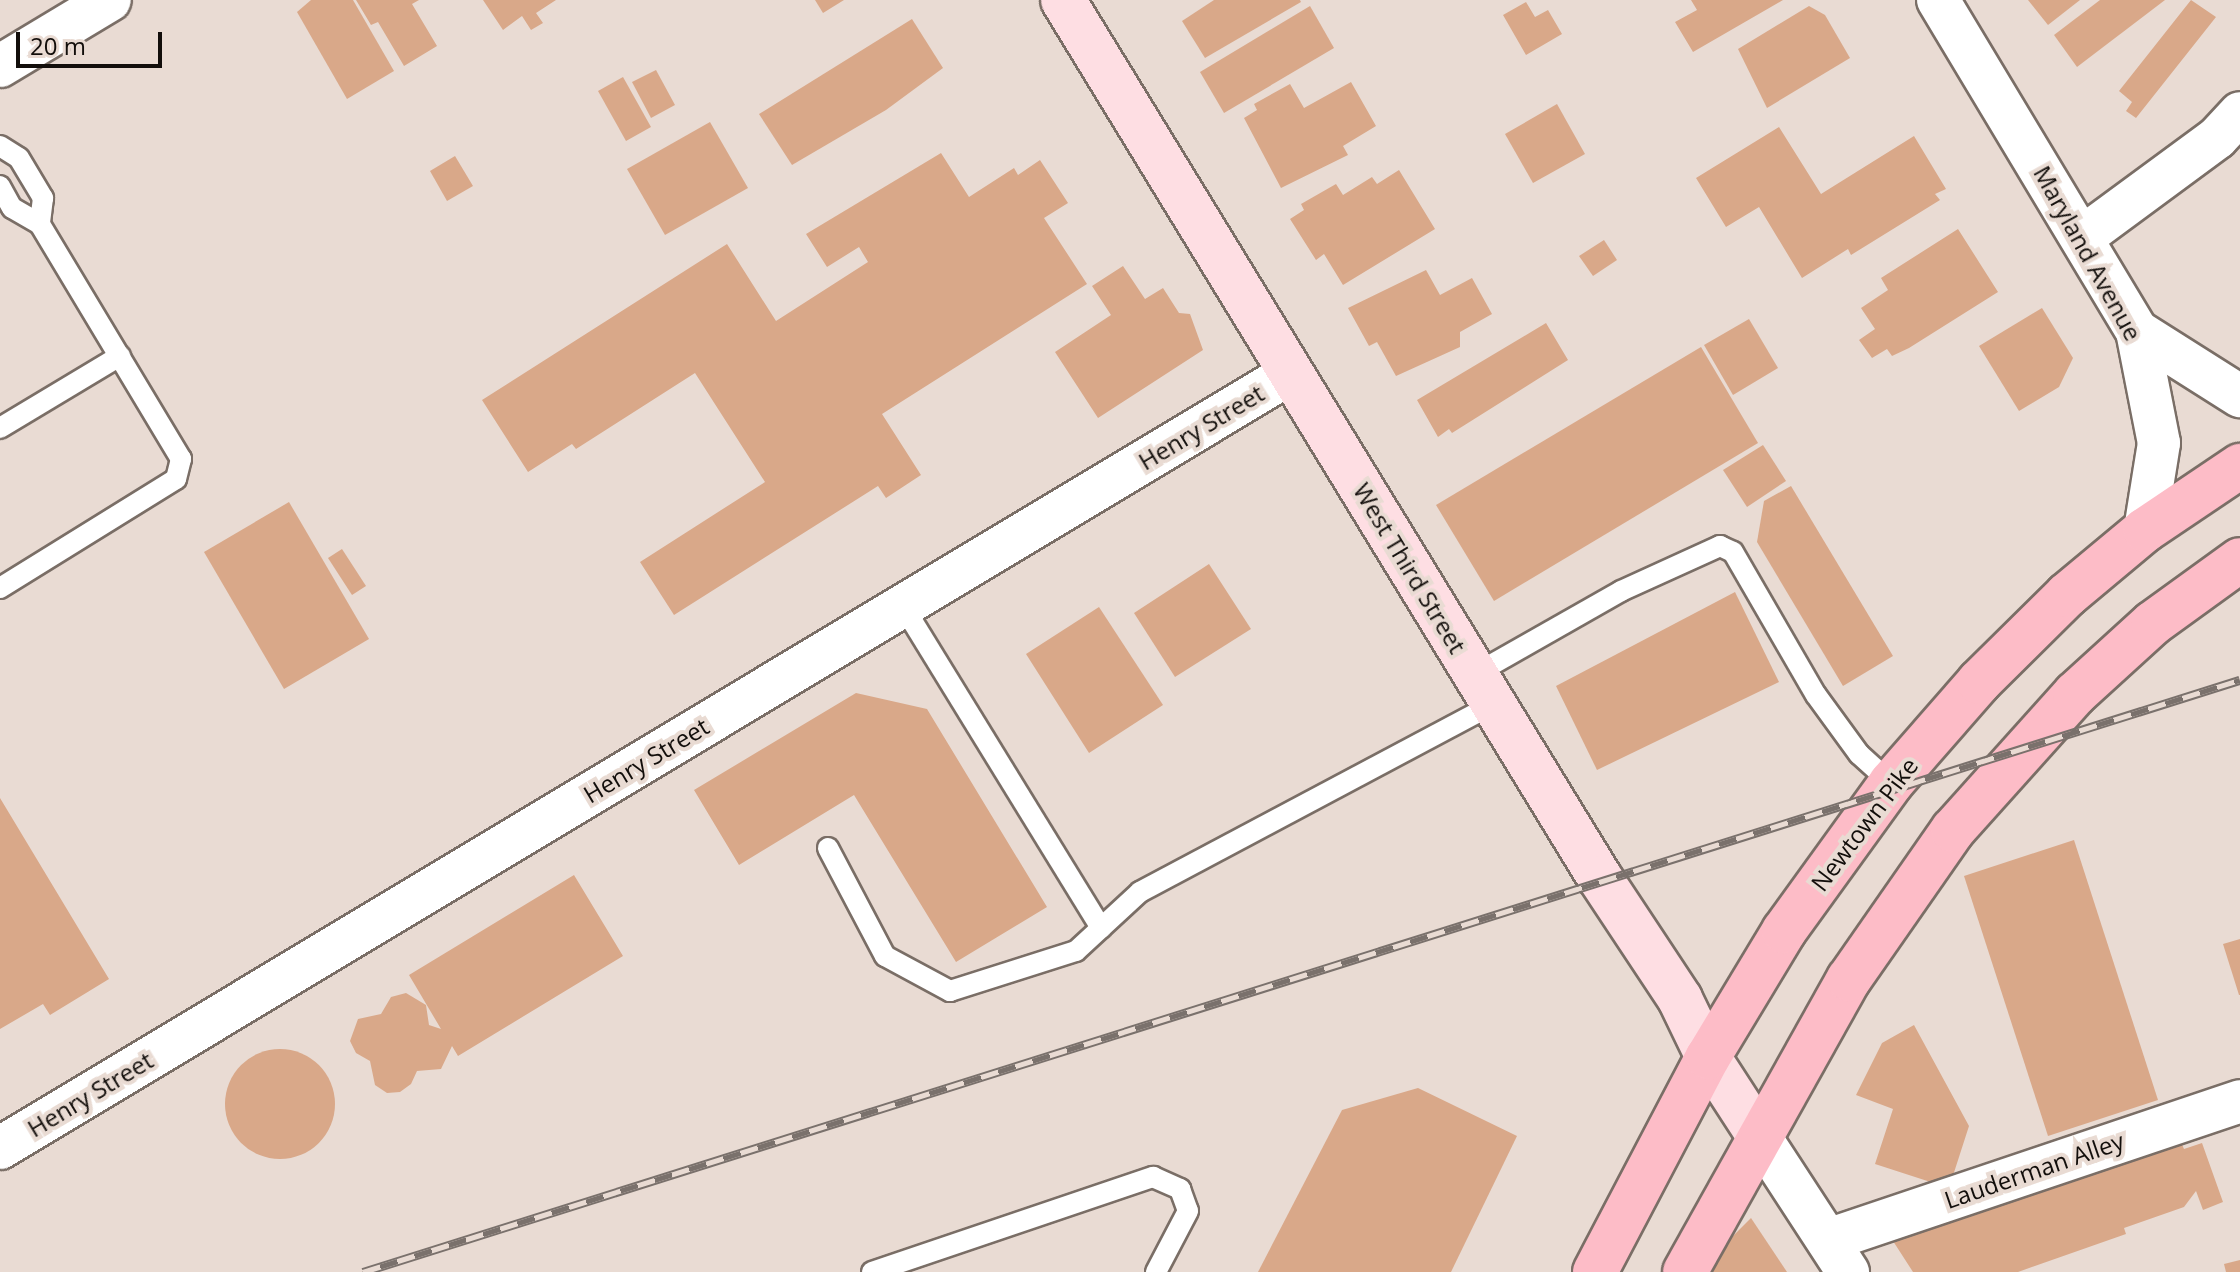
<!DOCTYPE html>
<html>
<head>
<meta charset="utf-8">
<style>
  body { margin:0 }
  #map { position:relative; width:2240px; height:1272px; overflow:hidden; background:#e9dbd3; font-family:"Open Sans",sans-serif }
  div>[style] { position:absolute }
  .building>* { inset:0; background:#d9a889 }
  .round { border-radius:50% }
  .roads { filter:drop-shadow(2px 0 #7a6e66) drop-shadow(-2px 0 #7a6e66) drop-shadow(0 2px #7a6e66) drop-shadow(0 -2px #7a6e66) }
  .service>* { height:20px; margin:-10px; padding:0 10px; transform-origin:10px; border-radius:10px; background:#fff }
  .minor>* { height:42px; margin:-21px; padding:0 21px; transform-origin:21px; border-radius:21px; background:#fff }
  .secondary>* { height:44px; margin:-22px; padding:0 22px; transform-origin:22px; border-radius:22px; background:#fedee3 }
  .primary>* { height:44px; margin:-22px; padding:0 22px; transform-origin:22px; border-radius:22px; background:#fdbcc7 }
  .rail>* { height:9px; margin-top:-4.5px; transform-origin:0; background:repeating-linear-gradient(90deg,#e9dbd3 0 18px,#7a716c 0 36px); box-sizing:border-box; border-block:2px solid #7a716c }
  span { translate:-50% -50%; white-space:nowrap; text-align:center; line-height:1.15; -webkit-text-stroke:8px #e9dbd3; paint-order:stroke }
  .street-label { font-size:24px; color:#120e0b }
  .scale { position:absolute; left:16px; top:32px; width:146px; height:36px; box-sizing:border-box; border:4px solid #120e0b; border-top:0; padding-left:10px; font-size:24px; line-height:28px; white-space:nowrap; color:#120e0b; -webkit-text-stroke:6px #e9dbd3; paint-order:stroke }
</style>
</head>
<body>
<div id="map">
  <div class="building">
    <i style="clip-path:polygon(311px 0,353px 0,394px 71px,347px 99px,297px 12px)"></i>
    <i style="clip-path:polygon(356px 0,419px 0,412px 4px,437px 46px,404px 66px,378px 22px,371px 25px)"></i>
    <i style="clip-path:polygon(483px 0,556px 0,536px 13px,543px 23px,531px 30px,522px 16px,503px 30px)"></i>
    <i style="clip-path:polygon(815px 0,844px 0,823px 13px)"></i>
    <i style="clip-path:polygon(1214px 0,1300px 0,1301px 2px,1205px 58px,1182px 21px)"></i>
    <i style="clip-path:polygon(1691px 0,1783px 0,1693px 52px,1675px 22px,1697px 10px)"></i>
    <i style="clip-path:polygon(2028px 0,2080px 0,2048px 25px)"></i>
    <i style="clip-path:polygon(2100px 0,2165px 0,2077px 67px,2054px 35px)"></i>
    <i style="clip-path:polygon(2191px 0,2216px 17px,2136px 118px,2126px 111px,2132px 102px,2119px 91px)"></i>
    <i style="clip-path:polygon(1526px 2px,1535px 17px,1548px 10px,1562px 34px,1526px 55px,1503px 15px)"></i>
    <i style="clip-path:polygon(1310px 6px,1334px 48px,1224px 113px,1200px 72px)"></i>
    <i style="clip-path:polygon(1809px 6px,1825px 15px,1850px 58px,1767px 108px,1738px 49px)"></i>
    <i style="clip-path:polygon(912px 19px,943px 68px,886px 110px,792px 165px,759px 114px)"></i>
    <i style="clip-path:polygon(656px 70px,675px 105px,651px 118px,632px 82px)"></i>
    <i style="clip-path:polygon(623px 77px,651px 127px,626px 141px,598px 91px)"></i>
    <i style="clip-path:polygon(1351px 82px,1376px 126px,1343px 146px,1348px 155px,1281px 188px,1244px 118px,1257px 110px,1254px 104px,1290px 84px,1304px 108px)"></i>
    <i style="clip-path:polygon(1557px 104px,1585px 154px,1533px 183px,1505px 134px)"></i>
    <i style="clip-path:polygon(710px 122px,748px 188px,665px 235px,627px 169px)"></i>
    <i style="clip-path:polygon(1779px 127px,1821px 194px,1914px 136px,1946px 189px,1935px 194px,1940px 200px,1851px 255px,1848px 249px,1802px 278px,1759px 207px,1726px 227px,1696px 178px)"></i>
    <i style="clip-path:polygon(941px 153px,969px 197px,1014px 168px,1018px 175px,1040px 160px,1068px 203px,1044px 218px,1087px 284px,882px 414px,921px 475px,886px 498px,878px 486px,674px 615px,640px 562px,765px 482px,695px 373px,576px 449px,572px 444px,528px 472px,482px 400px,727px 244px,776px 321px,868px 262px,859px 247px,827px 267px,806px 234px)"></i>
    <i style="clip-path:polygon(455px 156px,473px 186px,447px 201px,430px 171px)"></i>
    <i style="clip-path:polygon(1399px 170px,1435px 229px,1343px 285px,1324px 254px,1316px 260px,1290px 219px,1304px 210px,1301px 204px,1336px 184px,1343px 195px,1372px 177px,1377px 184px)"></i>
    <i style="clip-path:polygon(1958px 229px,1998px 292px,1909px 348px,1892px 356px,1887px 349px,1872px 358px,1859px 340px,1875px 329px,1861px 308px,1888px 290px,1881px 278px)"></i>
    <i style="clip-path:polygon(1604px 240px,1617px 260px,1593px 276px,1579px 256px)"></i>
    <i style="clip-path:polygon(1123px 266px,1145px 299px,1163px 288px,1179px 313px,1190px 314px,1203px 350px,1098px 418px,1055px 352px,1111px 315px,1092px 286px)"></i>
    <i style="clip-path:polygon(1426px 270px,1440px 295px,1472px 278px,1492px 314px,1460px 332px,1460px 347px,1396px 376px,1377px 342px,1369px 346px,1348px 308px)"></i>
    <i style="clip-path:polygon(2042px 308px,2073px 358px,2059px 387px,2019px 411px,1979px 346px)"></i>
    <i style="clip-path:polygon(1749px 319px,1778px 368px,1733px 395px,1704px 345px)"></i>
    <i style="clip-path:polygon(1546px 323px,1568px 360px,1452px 433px,1449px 429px,1438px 437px,1417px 400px)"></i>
    <i style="clip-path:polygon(1701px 347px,1758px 443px,1494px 601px,1436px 505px)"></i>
    <i style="clip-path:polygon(1763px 445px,1786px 481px,1747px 507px,1723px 470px)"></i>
    <i style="clip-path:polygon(1791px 486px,1893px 656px,1843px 686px,1757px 542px,1764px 501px)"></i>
    <i style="clip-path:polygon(289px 502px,369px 639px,284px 689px,204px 552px)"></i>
    <i style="clip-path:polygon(342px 549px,366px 586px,352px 595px,328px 558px)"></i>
    <i style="clip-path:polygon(1209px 564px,1251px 629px,1175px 677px,1134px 613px)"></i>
    <i style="clip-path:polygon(1735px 592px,1779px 682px,1597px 770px,1556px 686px)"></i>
    <i style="clip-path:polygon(1099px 607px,1163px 705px,1089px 753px,1026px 654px)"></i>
    <i style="clip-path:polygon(856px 693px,927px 709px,1047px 907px,956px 962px,854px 795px,739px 865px,694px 790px)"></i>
    <i style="clip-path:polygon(0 798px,109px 979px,50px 1015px,43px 1004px,0 1029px)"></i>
    <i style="clip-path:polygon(2074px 840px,2158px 1100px,2048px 1136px,1964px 876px)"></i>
    <i style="clip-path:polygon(574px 875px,623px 956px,458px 1056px,452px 1046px,441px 1069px,417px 1071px,411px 1084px,400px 1092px,387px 1093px,375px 1085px,370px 1061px,356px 1053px,350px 1041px,358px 1019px,381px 1014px,391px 997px,406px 993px,426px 1005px,429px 1025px,441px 1029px,409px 975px)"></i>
    <i style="clip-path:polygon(2240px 939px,2240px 995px,2239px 995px,2223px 944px)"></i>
    <i style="clip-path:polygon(1914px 1025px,1969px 1126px,1949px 1188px,1875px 1164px,1893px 1109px,1856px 1095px,1882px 1043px)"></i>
    <i class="round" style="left:225px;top:1049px;width:110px;height:110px"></i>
    <i style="clip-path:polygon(1418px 1088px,1517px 1136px,1451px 1272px,1258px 1272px,1342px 1110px)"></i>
    <i style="clip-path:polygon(2180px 1140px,2184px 1149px,2202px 1143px,2223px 1202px,2203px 1210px,2196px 1191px,2184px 1207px,2124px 1228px,2126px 1234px,2018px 1272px,1913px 1272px,1893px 1241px)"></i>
    <i style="clip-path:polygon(1751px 1218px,1787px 1272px,1708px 1272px,1717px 1252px)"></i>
    <i style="clip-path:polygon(2240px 1260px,2240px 1272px,2226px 1272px,2224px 1264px)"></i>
  </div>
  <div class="roads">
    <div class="service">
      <i style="left:0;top:146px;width:22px;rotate:32deg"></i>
      <i style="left:19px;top:158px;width:47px;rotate:59deg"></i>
      <i style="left:43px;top:198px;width:26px;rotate:97deg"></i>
      <i style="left:40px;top:224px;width:32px;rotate:-150deg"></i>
      <i style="left:12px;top:208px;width:25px;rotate:-119deg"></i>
      <i style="left:0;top:428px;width:140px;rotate:-31deg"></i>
      <i style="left:0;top:588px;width:207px;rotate:-31.8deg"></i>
      <i style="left:176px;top:479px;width:21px;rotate:-76deg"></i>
      <i style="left:181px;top:459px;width:274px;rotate:-121deg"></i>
      <i style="left:903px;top:606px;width:378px;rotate:58.4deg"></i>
      <i style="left:1475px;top:674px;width:168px;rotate:-29.6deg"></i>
      <i style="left:1621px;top:591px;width:109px;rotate:-24.4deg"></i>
      <i style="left:1720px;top:546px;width:14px;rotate:25deg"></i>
      <i style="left:1733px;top:552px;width:165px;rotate:59.9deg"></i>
      <i style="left:1816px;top:695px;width:73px;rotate:53.9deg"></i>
      <i style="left:1859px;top:754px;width:43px;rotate:42.2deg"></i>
      <i style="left:828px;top:848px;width:122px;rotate:62.2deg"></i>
      <i style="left:885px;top:956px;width:74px;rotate:28.3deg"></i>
      <i style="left:950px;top:991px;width:132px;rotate:-17.6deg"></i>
      <i style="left:1076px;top:951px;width:87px;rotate:-42.7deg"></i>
      <i style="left:1140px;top:892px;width:400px;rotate:-28deg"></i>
      <i style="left:872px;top:1272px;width:297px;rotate:-18.7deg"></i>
      <i style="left:1153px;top:1177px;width:30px;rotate:24deg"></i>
      <i style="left:1180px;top:1189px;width:23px;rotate:70deg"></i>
      <i style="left:1188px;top:1211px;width:69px;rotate:117.7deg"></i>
    </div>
    <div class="minor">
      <i style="left:1938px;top:0;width:386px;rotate:59deg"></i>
      <i style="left:2137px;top:331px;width:114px;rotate:78.9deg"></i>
      <i style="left:2159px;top:443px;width:88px;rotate:99.1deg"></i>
      <i style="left:0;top:66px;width:128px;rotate:-31deg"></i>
      <i style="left:2084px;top:236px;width:165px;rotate:-36.4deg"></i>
      <i style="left:2217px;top:138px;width:34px;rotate:-47deg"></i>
      <i style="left:2137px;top:331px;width:122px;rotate:32.3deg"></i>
      <i style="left:1758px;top:1134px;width:165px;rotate:56.9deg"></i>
      <i style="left:0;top:1148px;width:1506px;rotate:-30.98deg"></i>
      <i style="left:1828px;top:1240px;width:435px;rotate:-18.6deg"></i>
    </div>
    <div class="secondary">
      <i style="left:1063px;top:0;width:1029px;rotate:58.55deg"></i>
      <i style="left:1600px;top:878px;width:145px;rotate:56.5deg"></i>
      <i style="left:1680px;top:999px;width:64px;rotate:64.2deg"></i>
      <i style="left:1708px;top:1057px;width:92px;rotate:57deg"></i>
    </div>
    <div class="primary">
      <i style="left:1595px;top:1272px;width:243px;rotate:-62.3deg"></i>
      <i style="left:1708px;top:1057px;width:147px;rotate:-58.9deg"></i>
      <i style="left:1784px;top:931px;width:183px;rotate:-54.1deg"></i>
      <i style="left:1891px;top:783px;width:134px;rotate:-48.9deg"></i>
      <i style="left:1979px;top:682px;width:124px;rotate:-44.7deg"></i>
      <i style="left:2067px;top:595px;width:102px;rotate:-39.8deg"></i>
      <i style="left:2145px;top:530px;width:115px;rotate:-34deg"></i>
      <i style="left:1685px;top:1272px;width:336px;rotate:-60.8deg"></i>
      <i style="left:1849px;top:979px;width:182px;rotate:-55.1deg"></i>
      <i style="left:1953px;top:830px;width:183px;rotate:-48.1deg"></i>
      <i style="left:2075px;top:694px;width:105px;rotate:-42.3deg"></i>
      <i style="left:2153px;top:623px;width:107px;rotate:-35.9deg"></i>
    </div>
  </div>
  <div class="rail">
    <i style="left:363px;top:1272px;width:1968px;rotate:-17.51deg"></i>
  </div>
  <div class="street-label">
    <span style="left:2088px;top:253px;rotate:61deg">Maryland Avenue</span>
    <span style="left:1201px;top:427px;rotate:-31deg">Henry Street</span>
    <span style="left:1410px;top:568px;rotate:59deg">West Third Street</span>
    <span style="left:646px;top:760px;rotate:-31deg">Henry Street</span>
    <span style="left:1864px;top:824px;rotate:-53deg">Newtown Pike</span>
    <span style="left:90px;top:1094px;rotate:-31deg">Henry Street</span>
    <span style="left:2034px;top:1170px;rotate:-19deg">Lauderman Alley</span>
  </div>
  <div class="scale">20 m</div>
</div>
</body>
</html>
